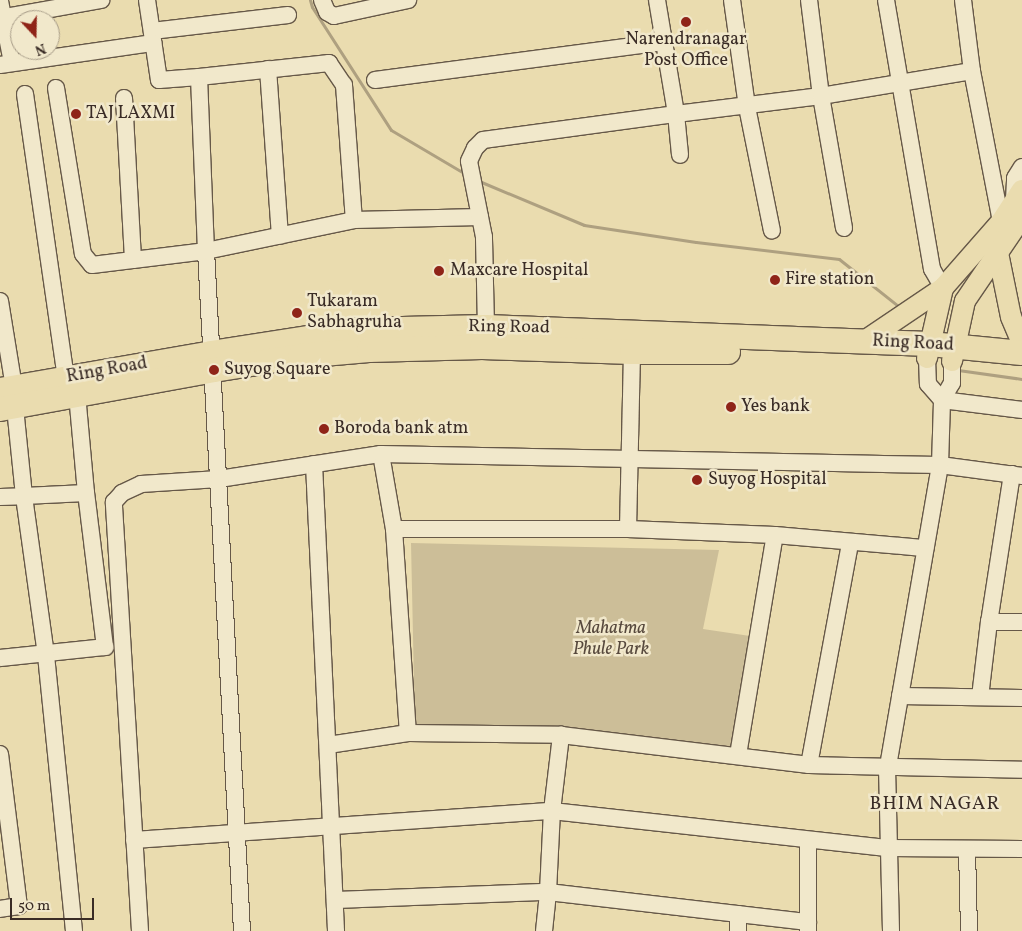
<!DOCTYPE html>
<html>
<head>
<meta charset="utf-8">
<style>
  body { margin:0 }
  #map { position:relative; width:1022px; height:931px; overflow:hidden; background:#eadcaf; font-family:Vollkorn,serif }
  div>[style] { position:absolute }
  .green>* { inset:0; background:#ccbe98 }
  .stream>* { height:3px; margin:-1.5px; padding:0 1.5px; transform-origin:1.5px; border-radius:1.5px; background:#aea080 }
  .roads { filter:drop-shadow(1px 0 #665848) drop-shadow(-1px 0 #665848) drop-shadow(0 1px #665848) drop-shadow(0 -1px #665848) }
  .minor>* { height:16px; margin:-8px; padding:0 8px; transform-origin:8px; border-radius:8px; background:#f1e8cb }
  .major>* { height:20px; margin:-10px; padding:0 10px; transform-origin:10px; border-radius:10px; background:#eadcaf }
  .highway>* { height:24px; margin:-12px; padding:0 12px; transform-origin:12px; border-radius:12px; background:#eadcaf }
  .dots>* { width:14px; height:14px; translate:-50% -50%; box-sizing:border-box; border:2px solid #f1e8cb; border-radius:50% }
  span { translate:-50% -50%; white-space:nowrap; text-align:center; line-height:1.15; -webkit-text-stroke:5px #f1e8cb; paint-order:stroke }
  .poi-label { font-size:18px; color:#3a2c26 }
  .left { translate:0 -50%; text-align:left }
  .street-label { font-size:18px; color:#3a2c26 }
  .park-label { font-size:18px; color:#57493d; font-style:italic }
  .neighbourhood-label { font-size:19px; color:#3a2c26; letter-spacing:1px }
  .north { position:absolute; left:10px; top:10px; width:50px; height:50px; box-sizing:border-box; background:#f1e8cb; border:1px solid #a89d89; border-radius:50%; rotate:159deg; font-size:14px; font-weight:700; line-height:20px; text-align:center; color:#3a2c26 }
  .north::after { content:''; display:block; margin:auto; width:18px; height:22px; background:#8f2418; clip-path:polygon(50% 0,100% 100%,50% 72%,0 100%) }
  .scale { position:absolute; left:10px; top:898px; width:84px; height:22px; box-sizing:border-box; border:2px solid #3a2c26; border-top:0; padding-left:6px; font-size:15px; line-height:18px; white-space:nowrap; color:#3a2c26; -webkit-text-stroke:4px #f1e8cb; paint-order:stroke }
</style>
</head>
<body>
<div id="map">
  <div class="green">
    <i style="clip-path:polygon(411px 543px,719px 550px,703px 629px,750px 636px,733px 747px,566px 730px,415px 730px)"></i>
  </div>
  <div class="stream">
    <i style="left:310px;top:0;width:7px;rotate:74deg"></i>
    <i style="left:312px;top:7px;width:146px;rotate:57.3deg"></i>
    <i style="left:391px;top:130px;width:88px;rotate:30.6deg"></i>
    <i style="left:479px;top:181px;width:114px;rotate:22.7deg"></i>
    <i style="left:584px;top:225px;width:113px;rotate:8.6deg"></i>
    <i style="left:696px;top:242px;width:144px;rotate:6.8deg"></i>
    <i style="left:839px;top:259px;width:75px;rotate:38.5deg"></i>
    <i style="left:958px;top:370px;width:65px;rotate:8deg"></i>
  </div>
  <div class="roads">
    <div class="minor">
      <i style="left:147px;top:0;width:81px;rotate:81.5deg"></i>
      <i style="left:159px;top:80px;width:40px;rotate:-4.3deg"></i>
      <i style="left:199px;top:77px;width:174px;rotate:87.7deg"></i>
      <i style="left:206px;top:251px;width:681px;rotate:86.97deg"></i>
      <i style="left:322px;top:0;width:13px;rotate:67deg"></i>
      <i style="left:327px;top:12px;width:8px;rotate:30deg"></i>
      <i style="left:334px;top:16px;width:76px;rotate:-12.2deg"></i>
      <i style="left:657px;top:0;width:116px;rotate:80.5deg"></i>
      <i style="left:676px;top:114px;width:146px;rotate:-7.1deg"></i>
      <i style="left:821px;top:96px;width:153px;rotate:-9.4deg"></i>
      <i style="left:732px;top:0;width:108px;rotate:82deg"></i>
      <i style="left:747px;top:107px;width:126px;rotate:78.6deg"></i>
      <i style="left:809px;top:0;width:97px;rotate:82.9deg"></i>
      <i style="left:821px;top:96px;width:134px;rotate:80.1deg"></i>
      <i style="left:886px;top:0;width:273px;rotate:80.3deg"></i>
      <i style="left:932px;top:269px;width:22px;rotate:60deg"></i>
      <i style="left:963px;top:0;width:72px;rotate:82.8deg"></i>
      <i style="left:972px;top:71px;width:154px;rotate:79.1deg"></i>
      <i style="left:0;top:1px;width:63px;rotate:79deg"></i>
      <i style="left:0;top:18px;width:103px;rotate:-10.1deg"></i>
      <i style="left:152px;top:31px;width:137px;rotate:-6.7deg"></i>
      <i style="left:0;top:65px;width:155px;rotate:-8.2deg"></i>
      <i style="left:268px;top:69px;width:167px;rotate:85.9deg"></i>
      <i style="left:199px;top:77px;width:131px;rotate:-6.1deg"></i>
      <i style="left:329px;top:63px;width:27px;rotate:56deg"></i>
      <i style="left:344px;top:85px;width:135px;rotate:85.8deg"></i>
      <i style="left:375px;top:80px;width:291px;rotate:-7.5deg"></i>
      <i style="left:56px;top:88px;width:168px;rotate:80.8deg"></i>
      <i style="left:83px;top:254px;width:14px;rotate:51deg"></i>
      <i style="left:92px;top:265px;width:41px;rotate:-7deg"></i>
      <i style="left:25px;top:94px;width:287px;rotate:81.8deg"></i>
      <i style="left:124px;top:98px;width:162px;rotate:86.8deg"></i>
      <i style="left:133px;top:260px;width:74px;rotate:-7deg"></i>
      <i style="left:206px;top:251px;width:151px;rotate:-11.8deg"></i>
      <i style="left:354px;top:220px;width:126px;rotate:-1.4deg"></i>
      <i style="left:1014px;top:200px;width:22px;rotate:-87deg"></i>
      <i style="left:1015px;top:178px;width:13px;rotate:-58deg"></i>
      <i style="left:0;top:301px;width:87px;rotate:80.8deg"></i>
      <i style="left:486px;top:327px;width:90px;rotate:-91.3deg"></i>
      <i style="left:484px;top:237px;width:77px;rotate:-101.2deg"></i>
      <i style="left:469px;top:161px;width:14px;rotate:-65deg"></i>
      <i style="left:475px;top:148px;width:11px;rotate:-45deg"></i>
      <i style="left:483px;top:140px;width:195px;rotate:-7.7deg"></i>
      <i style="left:676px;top:114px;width:41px;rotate:84.4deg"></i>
      <i style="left:927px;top:358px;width:26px;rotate:88deg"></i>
      <i style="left:928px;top:384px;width:21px;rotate:49deg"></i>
      <i style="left:942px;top:400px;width:81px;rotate:7.1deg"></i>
      <i style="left:381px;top:454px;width:76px;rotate:80.2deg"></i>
      <i style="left:394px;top:529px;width:204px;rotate:86.1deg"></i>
      <i style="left:314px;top:464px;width:468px;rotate:87.3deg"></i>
      <i style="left:1012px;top:474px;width:150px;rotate:98.8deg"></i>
      <i style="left:989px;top:622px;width:33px"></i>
      <i style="left:0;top:497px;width:24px;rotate:-2deg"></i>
      <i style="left:24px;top:496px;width:89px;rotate:-95.8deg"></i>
      <i style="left:394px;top:529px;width:234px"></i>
      <i style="left:628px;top:529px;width:147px;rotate:2.3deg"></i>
      <i style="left:775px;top:535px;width:151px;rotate:5deg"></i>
      <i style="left:628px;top:529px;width:177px;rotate:-88.7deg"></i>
      <i style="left:0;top:658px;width:106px;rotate:-6deg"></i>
      <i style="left:105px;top:647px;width:155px;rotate:-97deg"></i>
      <i style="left:900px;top:696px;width:122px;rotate:0.9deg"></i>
      <i style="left:980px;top:697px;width:76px;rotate:-83.2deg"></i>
      <i style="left:328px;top:745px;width:81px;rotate:-8.5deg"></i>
      <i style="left:408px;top:733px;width:153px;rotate:0.7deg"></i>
      <i style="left:561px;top:735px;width:250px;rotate:6.9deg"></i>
      <i style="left:809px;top:765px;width:213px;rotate:1.3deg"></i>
      <i style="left:0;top:754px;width:153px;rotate:82.9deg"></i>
      <i style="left:19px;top:906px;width:19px;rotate:171deg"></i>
      <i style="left:738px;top:755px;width:223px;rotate:-80.5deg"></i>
      <i style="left:809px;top:765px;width:226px;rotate:-79.5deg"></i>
      <i style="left:134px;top:840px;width:419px;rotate:-4deg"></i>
      <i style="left:552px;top:811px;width:339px;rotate:6.3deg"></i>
      <i style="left:889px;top:848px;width:133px;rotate:0.4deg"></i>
      <i style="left:967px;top:849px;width:82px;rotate:88.6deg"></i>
      <i style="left:336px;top:900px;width:212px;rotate:-2.2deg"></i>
      <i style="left:548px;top:892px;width:262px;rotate:6.6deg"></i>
      <i style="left:74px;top:931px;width:277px;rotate:-95.8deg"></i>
      <i style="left:46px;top:655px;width:161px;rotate:-97.9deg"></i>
      <i style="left:24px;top:496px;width:62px;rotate:-2.8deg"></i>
      <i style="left:86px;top:493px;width:98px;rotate:-95.2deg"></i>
      <i style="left:140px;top:931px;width:430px;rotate:-93.5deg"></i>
      <i style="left:114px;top:502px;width:12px;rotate:-48deg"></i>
      <i style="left:122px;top:493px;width:21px;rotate:-25deg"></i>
      <i style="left:141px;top:484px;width:78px;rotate:-3.7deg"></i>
      <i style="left:219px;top:479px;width:164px;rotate:-8.8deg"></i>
      <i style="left:381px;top:454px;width:559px;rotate:1.13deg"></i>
      <i style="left:940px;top:465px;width:83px;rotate:7.6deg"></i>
      <i style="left:544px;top:931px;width:39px;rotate:-84deg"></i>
      <i style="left:548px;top:892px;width:81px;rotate:-87.2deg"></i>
      <i style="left:552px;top:811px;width:77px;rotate:-83.2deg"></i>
      <i style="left:738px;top:931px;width:17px;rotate:-90deg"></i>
      <i style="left:808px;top:931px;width:91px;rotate:-90deg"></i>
      <i style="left:891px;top:931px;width:159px;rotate:-91.4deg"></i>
      <i style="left:887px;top:772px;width:312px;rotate:-80.2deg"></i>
      <i style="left:940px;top:465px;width:65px;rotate:-88.2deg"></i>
      <i style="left:942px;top:400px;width:20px;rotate:-60deg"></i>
      <i style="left:952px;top:383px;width:22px;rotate:-90deg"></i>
    </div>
    <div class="major">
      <i style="left:998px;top:253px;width:65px;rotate:78.5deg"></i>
      <i style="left:1011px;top:317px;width:28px;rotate:67deg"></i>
      <i style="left:863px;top:342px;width:97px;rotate:-34deg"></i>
      <i style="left:943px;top:288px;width:88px;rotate:-48.7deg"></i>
      <i style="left:1001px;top:222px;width:38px;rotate:-57deg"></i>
      <i style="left:927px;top:358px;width:72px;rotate:-77.1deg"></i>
      <i style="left:952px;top:361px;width:61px;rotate:-77.8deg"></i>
      <i style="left:965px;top:301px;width:102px;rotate:-55.8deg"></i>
    </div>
    <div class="highway">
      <i style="left:0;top:390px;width:214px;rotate:-9.9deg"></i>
      <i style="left:211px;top:353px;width:151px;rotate:-8.8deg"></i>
      <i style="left:360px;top:330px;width:126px;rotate:-1.4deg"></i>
      <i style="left:486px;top:327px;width:444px;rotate:2.2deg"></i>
      <i style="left:930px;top:344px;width:92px;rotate:5.6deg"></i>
      <i style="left:0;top:409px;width:218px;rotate:-10.3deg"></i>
      <i style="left:214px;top:370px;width:87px;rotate:-9.2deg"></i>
      <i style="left:300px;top:356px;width:69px;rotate:-5deg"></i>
      <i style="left:369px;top:350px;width:113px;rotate:-1.5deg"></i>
      <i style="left:482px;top:347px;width:150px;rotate:1.9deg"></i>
      <i style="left:632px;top:352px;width:96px"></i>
    </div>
  </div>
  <div class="dots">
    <i style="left:686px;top:22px;background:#8f2418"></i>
    <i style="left:76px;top:114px;background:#8f2418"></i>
    <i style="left:439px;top:271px;background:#8f2418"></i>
    <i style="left:775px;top:280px;background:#8f2418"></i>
    <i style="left:297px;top:313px;background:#8f2418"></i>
    <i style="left:214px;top:370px;background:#8f2418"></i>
    <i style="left:731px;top:407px;background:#8f2418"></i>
    <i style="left:324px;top:429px;background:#8f2418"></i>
    <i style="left:697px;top:480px;background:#8f2418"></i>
  </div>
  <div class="poi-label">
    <span style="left:686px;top:51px">Narendranagar<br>Post Office</span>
    <span class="left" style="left:86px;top:114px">TAJ LAXMI</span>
    <span class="left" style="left:450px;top:271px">Maxcare Hospital</span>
    <span class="left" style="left:785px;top:280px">Fire station</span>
    <span class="left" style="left:307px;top:313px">Tukaram<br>Sabhagruha</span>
    <span class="left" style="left:224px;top:370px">Suyog Square</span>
    <span class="left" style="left:741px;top:407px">Yes bank</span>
    <span class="left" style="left:334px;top:429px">Boroda bank atm</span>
    <span class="left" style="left:708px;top:480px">Suyog Hospital</span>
  </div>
  <div class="street-label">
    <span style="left:509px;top:328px;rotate:1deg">Ring Road</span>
    <span style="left:913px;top:344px;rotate:3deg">Ring Road</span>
    <span style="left:107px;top:371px;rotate:-10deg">Ring Road</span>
  </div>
  <div class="park-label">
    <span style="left:611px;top:640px">Mahatma<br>Phule Park</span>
  </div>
  <div class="neighbourhood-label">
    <span style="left:935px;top:805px">BHIM NAGAR</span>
  </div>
  <div class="north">N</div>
  <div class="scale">50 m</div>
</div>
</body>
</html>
